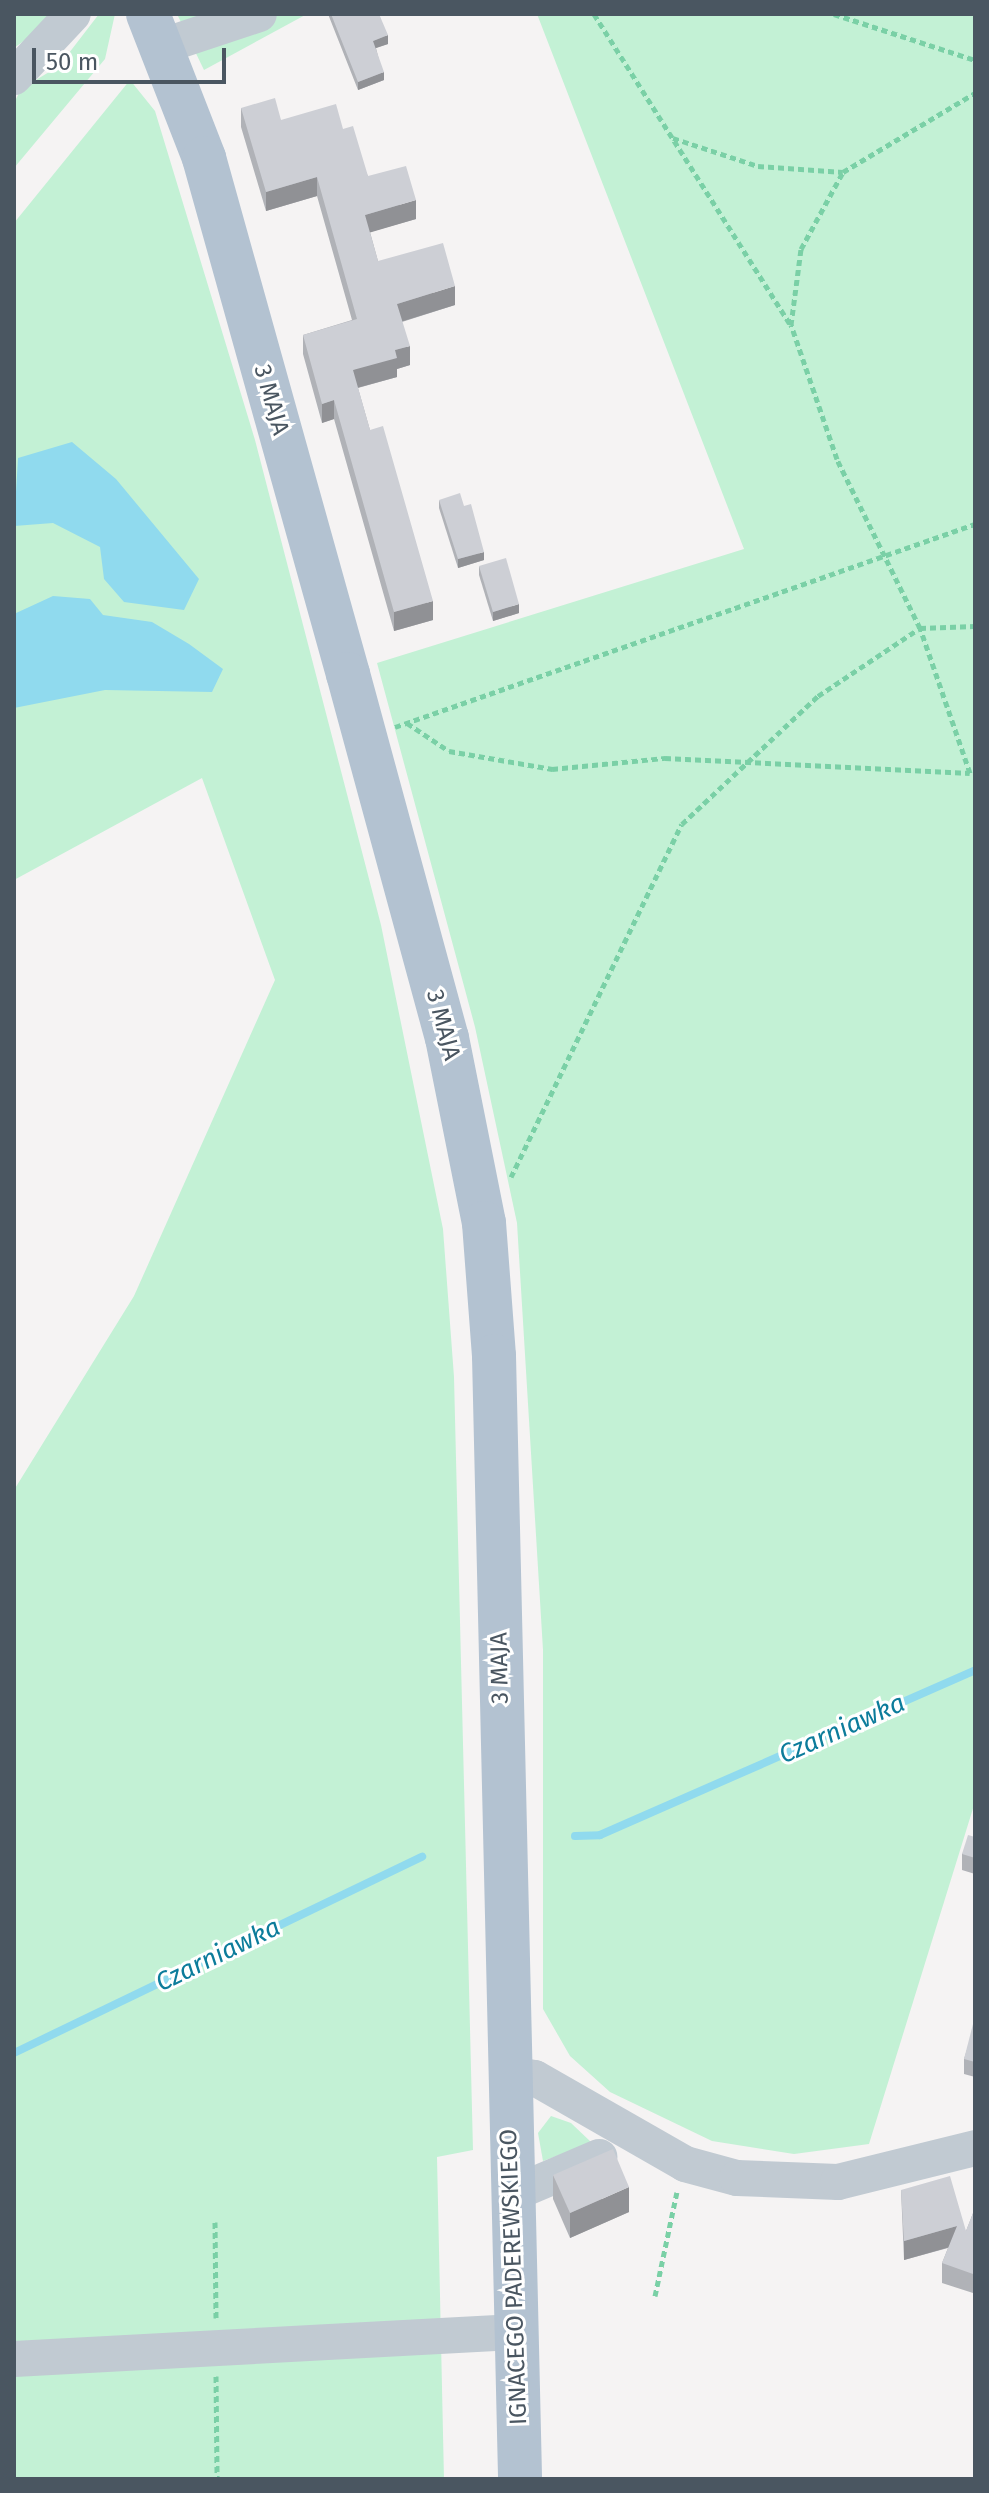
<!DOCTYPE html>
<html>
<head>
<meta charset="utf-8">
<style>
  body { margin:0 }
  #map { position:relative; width:989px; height:2493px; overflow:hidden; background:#f5f3f3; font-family:"Fira Sans",sans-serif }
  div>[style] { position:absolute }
  .green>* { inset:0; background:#c3f1d5 }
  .water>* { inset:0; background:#90daee }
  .stream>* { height:8px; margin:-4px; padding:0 4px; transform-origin:4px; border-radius:4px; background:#90daee }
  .path>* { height:5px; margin-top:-2.5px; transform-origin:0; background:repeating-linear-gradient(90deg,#7ad0a6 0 6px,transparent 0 10px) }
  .minor>* { height:36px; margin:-18px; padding:0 18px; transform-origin:18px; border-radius:18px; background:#c1cad2 }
  .major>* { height:44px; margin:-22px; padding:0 22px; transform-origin:22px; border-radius:22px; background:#b3c2d1 }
  .wall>* { inset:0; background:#b0b2b7 }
  .shaded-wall>* { inset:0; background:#909195 }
  .building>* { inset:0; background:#cdcfd5 }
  span { translate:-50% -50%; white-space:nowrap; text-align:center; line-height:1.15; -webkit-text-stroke:6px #fff; paint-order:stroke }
  .street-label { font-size:24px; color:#4a5661 }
  .water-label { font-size:26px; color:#0c7c9b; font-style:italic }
  .frame { position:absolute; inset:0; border:16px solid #4a5661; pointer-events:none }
  .scale { position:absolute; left:32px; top:48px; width:194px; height:36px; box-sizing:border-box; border:4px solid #4a5661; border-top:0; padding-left:10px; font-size:24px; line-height:28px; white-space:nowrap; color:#4a5661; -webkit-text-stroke:6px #fff; paint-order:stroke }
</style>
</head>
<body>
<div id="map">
  <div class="green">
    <i style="clip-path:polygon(14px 14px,61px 14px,14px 48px)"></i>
    <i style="clip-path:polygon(99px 14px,115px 14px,105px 59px,14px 168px,14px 103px,21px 89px,59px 66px)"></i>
    <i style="clip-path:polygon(177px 14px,307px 14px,204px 70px)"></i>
    <i style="clip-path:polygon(537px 14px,975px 14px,975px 1802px,869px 2144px,794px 2154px,712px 2141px,610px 2092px,570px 2056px,543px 2009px,543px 1650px,517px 1223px,475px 1027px,377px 663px,744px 549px)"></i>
    <i style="clip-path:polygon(130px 80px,155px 111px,255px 440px,381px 925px,443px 1229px,454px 1377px,473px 2150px,437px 2157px,444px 2479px,14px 2479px,14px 1490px,134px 1296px,275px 980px,202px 778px,14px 880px,14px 223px)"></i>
    <i style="clip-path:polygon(551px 2116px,571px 2123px,592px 2143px,543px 2161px,538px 2133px)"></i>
  </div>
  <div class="water">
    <i style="clip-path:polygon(72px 442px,116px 479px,199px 579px,184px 610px,124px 602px,104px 579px,100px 547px,53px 523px,14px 526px,18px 458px)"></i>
    <i style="clip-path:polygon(53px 596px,90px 599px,103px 615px,152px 622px,189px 644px,223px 669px,212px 692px,105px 690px,14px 708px,14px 614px)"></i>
  </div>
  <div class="stream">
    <i style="left:575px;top:1836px;width:25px;rotate:-2deg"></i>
    <i style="left:600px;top:1835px;width:410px;rotate:-23.7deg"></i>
    <i style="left:14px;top:2053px;width:453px;rotate:-25.7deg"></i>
  </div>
  <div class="path">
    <i style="left:594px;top:14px;width:367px;rotate:57.7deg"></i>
    <i style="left:834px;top:14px;width:148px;rotate:18.1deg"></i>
    <i style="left:673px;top:138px;width:89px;rotate:18.2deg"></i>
    <i style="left:758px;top:166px;width:85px;rotate:4deg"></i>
    <i style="left:407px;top:723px;width:50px;rotate:33.7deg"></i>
    <i style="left:449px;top:751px;width:105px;rotate:9.9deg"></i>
    <i style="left:552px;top:769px;width:114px;rotate:-5.6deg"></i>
    <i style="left:665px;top:758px;width:305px;rotate:2.8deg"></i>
    <i style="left:970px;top:773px;width:153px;rotate:-109deg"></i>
    <i style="left:920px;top:628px;width:55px;rotate:-2.1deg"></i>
    <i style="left:395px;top:727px;width:614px;rotate:-19.29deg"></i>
    <i style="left:511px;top:1177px;width:392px;rotate:-64.2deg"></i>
    <i style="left:682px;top:824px;width:187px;rotate:-43.3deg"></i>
    <i style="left:818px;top:696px;width:123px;rotate:-33.7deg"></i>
    <i style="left:920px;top:628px;width:188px;rotate:-116.2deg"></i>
    <i style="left:837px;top:459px;width:142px;rotate:-108.9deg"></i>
    <i style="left:791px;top:325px;width:77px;rotate:-82.5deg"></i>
    <i style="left:801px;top:249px;width:88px;rotate:-61.4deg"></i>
    <i style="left:843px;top:172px;width:154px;rotate:-30.9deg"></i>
    <i style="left:215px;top:2222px;width:96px;rotate:89.4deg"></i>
    <i style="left:655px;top:2296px;width:106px;rotate:-78.1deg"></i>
    <i style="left:216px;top:2376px;width:103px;rotate:89.4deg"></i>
  </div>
  <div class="minor">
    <i style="left:163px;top:46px;width:101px;rotate:-18.4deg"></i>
    <i style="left:14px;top:77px;width:86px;rotate:-46.9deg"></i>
    <i style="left:509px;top:2074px;width:26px;rotate:9deg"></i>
    <i style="left:535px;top:2078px;width:173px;rotate:29.8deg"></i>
    <i style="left:685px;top:2164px;width:54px;rotate:15.1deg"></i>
    <i style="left:737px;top:2178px;width:101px;rotate:2.3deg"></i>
    <i style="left:838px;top:2182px;width:141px;rotate:-13.9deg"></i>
    <i style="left:512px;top:2194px;width:95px;rotate:-23deg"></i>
    <i style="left:14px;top:2359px;width:503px;rotate:-3.08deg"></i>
  </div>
  <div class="major">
    <i style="left:148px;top:14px;width:155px;rotate:68.7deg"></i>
    <i style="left:204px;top:158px;width:536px;rotate:74.41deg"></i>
    <i style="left:348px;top:674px;width:377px;rotate:74.8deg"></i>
    <i style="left:447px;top:1038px;width:189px;rotate:78.7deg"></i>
    <i style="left:484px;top:1223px;width:133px;rotate:85.7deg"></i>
    <i style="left:494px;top:1356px;width:1123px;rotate:88.67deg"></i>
  </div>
  <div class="wall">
    <i style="clip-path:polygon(328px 14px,379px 14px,388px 44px,376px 48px,384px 80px,358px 90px)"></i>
    <i style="clip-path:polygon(241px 108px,281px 120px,343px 129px,368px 176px,416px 219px,370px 232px,378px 261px,455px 305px,402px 322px,410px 365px,397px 369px,397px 377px,358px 388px,370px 430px,433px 620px,394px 631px,334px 419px,322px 423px,303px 354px,303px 335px,352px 320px,317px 196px,266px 211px,241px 127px)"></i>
    <i style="clip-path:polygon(439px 500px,484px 560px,458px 568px,439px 508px)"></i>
    <i style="clip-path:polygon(479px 566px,519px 613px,493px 621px,479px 575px)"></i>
    <i style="clip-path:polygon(975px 1837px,975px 1874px,962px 1870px,962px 1854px)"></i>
    <i style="clip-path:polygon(975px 2025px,975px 2077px,964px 2074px,964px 2059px)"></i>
    <i style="clip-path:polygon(553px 2175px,629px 2212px,570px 2238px,553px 2199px)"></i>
    <i style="clip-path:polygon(901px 2190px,966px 2231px,975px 2208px,975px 2288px,973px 2293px,942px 2283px,942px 2263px,948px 2248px,904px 2260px)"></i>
  </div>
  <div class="shaded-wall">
    <i style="clip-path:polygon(388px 35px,388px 44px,373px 49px,373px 41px)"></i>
    <i style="clip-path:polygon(384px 72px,384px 80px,358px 90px,358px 82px)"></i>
    <i style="clip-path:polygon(317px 177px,317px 196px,266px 211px,266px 192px)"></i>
    <i style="clip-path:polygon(416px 200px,416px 219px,365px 234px,365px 215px)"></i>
    <i style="clip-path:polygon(455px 286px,455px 305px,397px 323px,397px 304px)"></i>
    <i style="clip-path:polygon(410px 346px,410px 365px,397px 369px,397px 377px,353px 389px,353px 370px,395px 350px)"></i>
    <i style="clip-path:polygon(334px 400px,334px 419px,322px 423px,322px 404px)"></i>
    <i style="clip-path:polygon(484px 552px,484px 560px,458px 568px,458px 559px)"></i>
    <i style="clip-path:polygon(433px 601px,433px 620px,394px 631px,394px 612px)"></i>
    <i style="clip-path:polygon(519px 604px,519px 613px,493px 621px,493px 612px)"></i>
    <i style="clip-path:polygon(629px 2187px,629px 2212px,570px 2238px,570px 2213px)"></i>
    <i style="clip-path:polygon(957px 2226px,957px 2245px,904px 2260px,904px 2241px)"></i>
    <i style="clip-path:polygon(975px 2268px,975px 2288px,973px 2293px,973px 2274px)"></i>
  </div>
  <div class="building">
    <i style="clip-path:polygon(331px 14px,379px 14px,388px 35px,373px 41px,384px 72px,358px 82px)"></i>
    <i style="clip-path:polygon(275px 98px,281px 120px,336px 104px,343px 129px,353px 126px,368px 176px,406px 166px,416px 200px,365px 215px,378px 261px,443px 243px,455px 286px,397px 304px,410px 346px,395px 350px,397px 358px,353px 370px,370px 430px,383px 426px,433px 601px,394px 612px,334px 400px,322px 404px,303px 335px,357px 319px,317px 177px,266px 192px,241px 108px)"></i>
    <i style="clip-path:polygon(460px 493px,464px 506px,471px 504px,484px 552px,458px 559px,439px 500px)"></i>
    <i style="clip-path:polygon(506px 558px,519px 604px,493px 612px,479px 566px)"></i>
    <i style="clip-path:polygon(968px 1835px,975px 1837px,975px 1858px,962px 1854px)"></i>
    <i style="clip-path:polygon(973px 2024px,975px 2025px,975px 2062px,964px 2059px)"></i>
    <i style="clip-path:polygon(613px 2149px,629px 2187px,570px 2213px,553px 2175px)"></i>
    <i style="clip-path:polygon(950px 2176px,966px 2231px,975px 2208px,975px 2268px,973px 2274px,942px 2263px,957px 2226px,904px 2241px,901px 2190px)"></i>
  </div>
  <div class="street-label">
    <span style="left:271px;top:400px;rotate:74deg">3 MAJA</span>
    <span style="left:443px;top:1025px;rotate:75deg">3 MAJA</span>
    <span style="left:500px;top:1668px;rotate:-91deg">3 MAJA</span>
    <span style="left:514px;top:2277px;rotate:-92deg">IGNACEGO PADEREWSKIEGO</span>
  </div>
  <div class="water-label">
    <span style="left:842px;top:1729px;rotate:-24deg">Czarniawka</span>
    <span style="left:218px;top:1955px;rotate:-26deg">Czarniawka</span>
  </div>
  <div class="frame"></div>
  <div class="scale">50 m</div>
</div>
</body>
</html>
